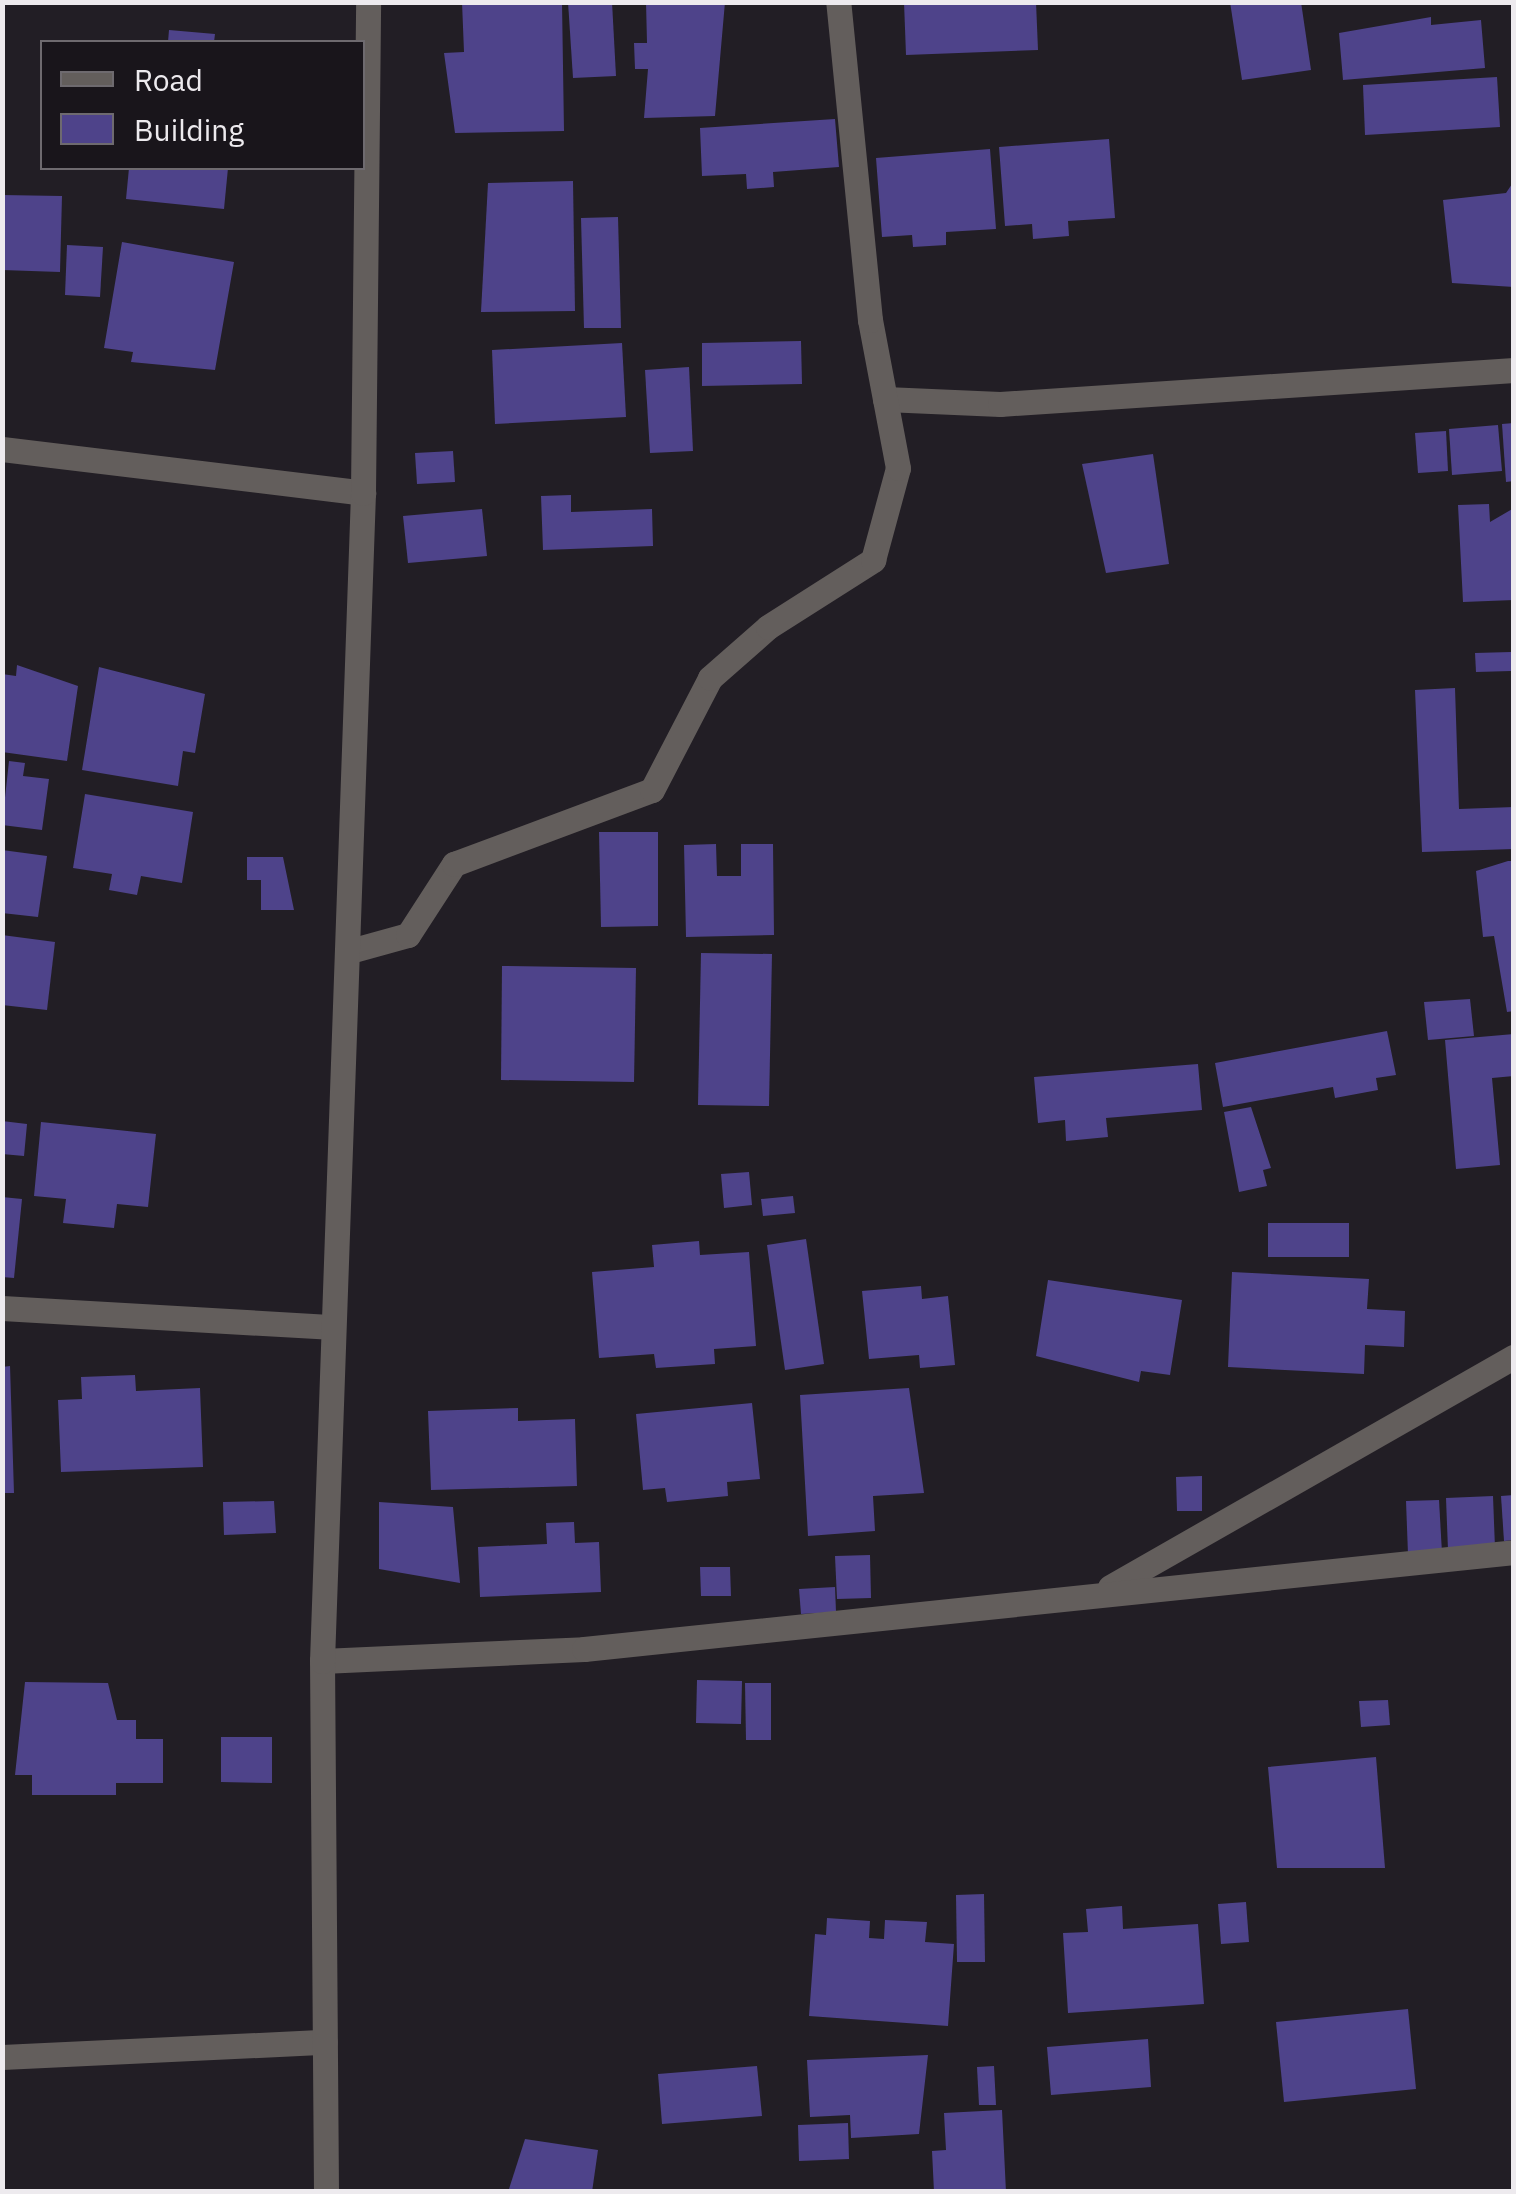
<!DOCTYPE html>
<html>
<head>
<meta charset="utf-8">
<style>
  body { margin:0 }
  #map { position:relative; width:1516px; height:2194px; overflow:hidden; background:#221e25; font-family:"IBM Plex Sans",sans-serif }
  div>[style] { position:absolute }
  .building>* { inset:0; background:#4e438a }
  .minor>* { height:25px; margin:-12.5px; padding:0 12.5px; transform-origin:12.5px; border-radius:12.5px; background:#635e5c }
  span { translate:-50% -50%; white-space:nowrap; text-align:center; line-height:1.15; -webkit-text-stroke:8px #19151b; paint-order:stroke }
  .frame { position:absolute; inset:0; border:5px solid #edeaee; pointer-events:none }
  .legend { position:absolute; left:40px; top:40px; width:325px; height:130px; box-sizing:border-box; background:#19151b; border:2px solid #6e6a6f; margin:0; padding:12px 18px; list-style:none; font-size:30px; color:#edeaee }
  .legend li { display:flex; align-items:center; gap:20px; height:50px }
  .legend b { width:50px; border:2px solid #6e6a6f }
</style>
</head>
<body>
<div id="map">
  <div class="building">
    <i style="clip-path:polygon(462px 2px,562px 2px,564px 131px,455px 133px,444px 53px,464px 52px)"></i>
    <i style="clip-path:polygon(568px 2px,612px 2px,616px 76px,573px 78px)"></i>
    <i style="clip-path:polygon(646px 2px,725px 2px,715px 116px,644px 118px,648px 69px,635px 69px,634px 43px,647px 43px)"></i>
    <i style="clip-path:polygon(904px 2px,1036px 2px,1038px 50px,906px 55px)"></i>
    <i style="clip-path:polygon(1230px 2px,1301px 2px,1311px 70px,1242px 80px)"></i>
    <i style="clip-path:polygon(1431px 17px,1431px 25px,1481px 20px,1485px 68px,1343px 80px,1339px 33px)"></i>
    <i style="clip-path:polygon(169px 30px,215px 34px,214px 42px,168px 42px)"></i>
    <i style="clip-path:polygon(1497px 77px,1500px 127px,1365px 135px,1363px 85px)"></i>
    <i style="clip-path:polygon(835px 119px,839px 167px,773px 172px,774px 187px,747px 189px,746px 174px,702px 176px,700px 128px)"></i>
    <i style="clip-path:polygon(1109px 139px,1115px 218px,1068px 221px,1069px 236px,1033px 239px,1032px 224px,1005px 226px,999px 147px)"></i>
    <i style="clip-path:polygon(990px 149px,996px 229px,946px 232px,946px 245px,913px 247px,912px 235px,882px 237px,876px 158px)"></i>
    <i style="clip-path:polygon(129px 168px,228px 168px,224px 209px,126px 199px)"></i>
    <i style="clip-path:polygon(573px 181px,575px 311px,481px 312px,488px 183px)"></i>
    <i style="clip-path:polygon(1514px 181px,1514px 287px,1452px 283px,1443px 200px,1506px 193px)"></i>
    <i style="clip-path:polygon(2px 195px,62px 196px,60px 272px,2px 270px)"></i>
    <i style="clip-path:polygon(618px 217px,621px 328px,584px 328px,581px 218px)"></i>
    <i style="clip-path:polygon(122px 242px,234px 262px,215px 370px,131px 362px,133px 352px,104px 348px)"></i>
    <i style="clip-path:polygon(67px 245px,103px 247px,100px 297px,65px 295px)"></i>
    <i style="clip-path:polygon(801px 341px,802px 384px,702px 386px,702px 343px)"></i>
    <i style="clip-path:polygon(622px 343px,626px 417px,495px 424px,492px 350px)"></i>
    <i style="clip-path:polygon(689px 367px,693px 451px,650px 453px,645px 370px)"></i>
    <i style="clip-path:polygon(1514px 423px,1514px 481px,1506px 482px,1502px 424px)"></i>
    <i style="clip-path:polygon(1498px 425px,1502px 471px,1452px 475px,1449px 429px)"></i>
    <i style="clip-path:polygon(1446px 431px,1448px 471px,1418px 473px,1415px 433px)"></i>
    <i style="clip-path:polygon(453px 451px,455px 482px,417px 484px,415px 453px)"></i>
    <i style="clip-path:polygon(1153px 454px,1169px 564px,1106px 573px,1082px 464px)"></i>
    <i style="clip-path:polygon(571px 495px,571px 512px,652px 509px,653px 546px,543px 550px,541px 496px)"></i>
    <i style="clip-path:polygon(1489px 504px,1490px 522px,1514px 508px,1514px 600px,1463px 602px,1458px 505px)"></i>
    <i style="clip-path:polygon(482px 509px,487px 556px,408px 563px,403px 516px)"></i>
    <i style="clip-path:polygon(1511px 652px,1511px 671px,1476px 672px,1475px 653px)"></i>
    <i style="clip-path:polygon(17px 665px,78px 686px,67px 761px,2px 752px,2px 674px,16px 676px)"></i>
    <i style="clip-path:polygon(99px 667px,205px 694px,195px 753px,183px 751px,178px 786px,82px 770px)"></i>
    <i style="clip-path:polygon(1455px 688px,1459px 809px,1514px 807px,1514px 849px,1422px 852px,1415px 690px)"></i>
    <i style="clip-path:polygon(9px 761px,25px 763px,23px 776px,49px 779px,42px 830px,2px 825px)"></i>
    <i style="clip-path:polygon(85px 794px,193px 812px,182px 883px,141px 876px,137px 895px,109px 890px,112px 874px,73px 868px)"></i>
    <i style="clip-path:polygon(599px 832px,658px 832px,658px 926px,601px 927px)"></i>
    <i style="clip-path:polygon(716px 844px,717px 876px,741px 876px,741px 844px,773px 844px,774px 935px,686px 937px,684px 845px)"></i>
    <i style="clip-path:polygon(2px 850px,47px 856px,38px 917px,2px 913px)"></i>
    <i style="clip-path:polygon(247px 857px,283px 857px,294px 910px,261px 910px,261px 880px,247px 880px)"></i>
    <i style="clip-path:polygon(1508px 861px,1514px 861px,1514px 1011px,1507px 1012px,1494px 936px,1483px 937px,1476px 871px)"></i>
    <i style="clip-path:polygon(2px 935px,55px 942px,47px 1010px,2px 1005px)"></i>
    <i style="clip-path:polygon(701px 953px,772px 954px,769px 1106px,698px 1105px)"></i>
    <i style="clip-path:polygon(502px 966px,636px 968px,634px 1082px,501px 1080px)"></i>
    <i style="clip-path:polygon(1470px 999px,1474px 1036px,1428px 1040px,1424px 1002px)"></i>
    <i style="clip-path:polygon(1387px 1031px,1396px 1075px,1376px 1078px,1378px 1090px,1335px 1098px,1333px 1087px,1223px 1107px,1215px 1063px)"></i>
    <i style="clip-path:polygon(1514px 1034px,1514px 1076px,1492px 1078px,1500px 1165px,1456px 1169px,1445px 1040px)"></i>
    <i style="clip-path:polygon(1198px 1064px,1202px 1110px,1106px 1118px,1108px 1137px,1066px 1141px,1065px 1120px,1038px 1123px,1034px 1077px)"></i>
    <i style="clip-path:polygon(1251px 1107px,1271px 1168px,1263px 1170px,1267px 1186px,1239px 1192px,1224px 1112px)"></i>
    <i style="clip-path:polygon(2px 1121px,27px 1124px,24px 1156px,2px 1154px)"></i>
    <i style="clip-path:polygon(41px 1122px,156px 1134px,148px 1207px,117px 1204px,114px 1228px,63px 1223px,66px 1199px,34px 1196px)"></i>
    <i style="clip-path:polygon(749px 1172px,752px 1205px,724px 1208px,721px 1174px)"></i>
    <i style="clip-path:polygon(793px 1196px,795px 1213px,763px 1216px,761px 1199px)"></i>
    <i style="clip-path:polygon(2px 1197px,22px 1199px,14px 1278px,2px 1277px)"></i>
    <i style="clip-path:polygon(1268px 1223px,1349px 1223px,1349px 1257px,1268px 1257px)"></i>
    <i style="clip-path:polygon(806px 1239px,824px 1364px,785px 1370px,767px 1245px)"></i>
    <i style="clip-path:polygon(699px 1241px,700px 1255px,749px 1252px,756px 1346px,714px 1349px,715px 1364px,656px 1368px,654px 1354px,599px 1358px,592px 1272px,654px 1267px,652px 1245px)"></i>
    <i style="clip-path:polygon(1232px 1272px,1369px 1279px,1367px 1309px,1405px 1311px,1404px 1347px,1365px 1345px,1364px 1374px,1228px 1367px)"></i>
    <i style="clip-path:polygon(1048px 1280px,1182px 1300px,1170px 1375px,1141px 1371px,1139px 1382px,1036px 1356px)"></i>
    <i style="clip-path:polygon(921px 1286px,922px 1299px,948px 1296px,955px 1365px,920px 1368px,919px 1355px,869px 1359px,862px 1291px)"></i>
    <i style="clip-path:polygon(10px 1366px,14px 1493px,2px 1493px,2px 1367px)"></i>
    <i style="clip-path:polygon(135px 1375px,136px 1391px,200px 1388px,203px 1467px,61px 1472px,58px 1400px,82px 1399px,81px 1377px)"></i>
    <i style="clip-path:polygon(909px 1388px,924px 1493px,873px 1496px,875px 1531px,808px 1536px,800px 1395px)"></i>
    <i style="clip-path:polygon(752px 1403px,760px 1479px,727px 1482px,728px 1496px,667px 1502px,665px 1488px,643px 1490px,636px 1414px)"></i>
    <i style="clip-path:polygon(518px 1408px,518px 1421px,575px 1419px,577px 1486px,431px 1490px,428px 1411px)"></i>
    <i style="clip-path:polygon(1202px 1476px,1202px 1511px,1177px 1511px,1176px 1477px)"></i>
    <i style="clip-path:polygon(1514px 1495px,1514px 1540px,1504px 1541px,1501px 1496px)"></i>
    <i style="clip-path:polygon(1493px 1496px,1495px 1548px,1448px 1550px,1446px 1498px)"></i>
    <i style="clip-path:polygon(1439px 1500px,1442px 1553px,1408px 1554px,1406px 1501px)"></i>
    <i style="clip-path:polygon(274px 1501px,276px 1533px,224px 1535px,223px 1502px)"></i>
    <i style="clip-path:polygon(379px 1502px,453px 1507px,460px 1583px,379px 1569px)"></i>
    <i style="clip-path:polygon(574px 1522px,575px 1543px,599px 1542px,601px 1592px,480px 1597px,478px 1547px,547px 1544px,546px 1523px)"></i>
    <i style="clip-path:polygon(870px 1555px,871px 1598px,837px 1599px,835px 1556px)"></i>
    <i style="clip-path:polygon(700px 1567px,730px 1567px,731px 1596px,701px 1596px)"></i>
    <i style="clip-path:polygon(835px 1587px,836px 1612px,801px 1614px,799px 1589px)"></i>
    <i style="clip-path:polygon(697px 1680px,742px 1681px,741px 1724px,696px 1723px)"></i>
    <i style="clip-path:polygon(25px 1682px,108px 1683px,117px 1720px,136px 1720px,136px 1739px,163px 1739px,163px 1783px,116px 1783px,116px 1795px,32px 1795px,32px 1775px,15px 1775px)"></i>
    <i style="clip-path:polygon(745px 1683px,771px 1683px,771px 1740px,746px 1740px)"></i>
    <i style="clip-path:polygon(1388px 1700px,1390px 1725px,1361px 1727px,1359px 1701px)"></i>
    <i style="clip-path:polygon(221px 1737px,272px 1737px,272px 1783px,221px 1782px)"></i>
    <i style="clip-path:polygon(1376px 1757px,1385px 1868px,1277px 1868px,1268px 1767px)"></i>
    <i style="clip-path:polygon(984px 1894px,985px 1962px,957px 1962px,956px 1895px)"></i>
    <i style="clip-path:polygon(1246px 1902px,1249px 1942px,1221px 1944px,1218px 1904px)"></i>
    <i style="clip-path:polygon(1122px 1906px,1123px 1929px,1198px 1924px,1204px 2004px,1068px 2013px,1063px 1933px,1088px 1932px,1086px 1909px)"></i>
    <i style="clip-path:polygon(827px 1918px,870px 1921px,869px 1938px,884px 1939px,885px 1920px,927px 1922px,925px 1942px,954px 1944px,948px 2026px,809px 2016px,815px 1934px,826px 1935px)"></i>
    <i style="clip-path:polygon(1408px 2009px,1416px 2089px,1284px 2102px,1276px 2022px)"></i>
    <i style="clip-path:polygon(1148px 2039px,1151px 2087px,1051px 2095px,1047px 2047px)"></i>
    <i style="clip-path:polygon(928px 2055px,919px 2134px,851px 2138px,850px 2115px,810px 2117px,807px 2060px)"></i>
    <i style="clip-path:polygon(757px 2066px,762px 2116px,662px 2124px,658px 2074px)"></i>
    <i style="clip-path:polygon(994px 2066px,996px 2105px,979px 2105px,977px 2067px)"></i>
    <i style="clip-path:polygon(1002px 2110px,1006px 2192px,934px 2192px,932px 2151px,946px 2150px,944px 2113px)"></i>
    <i style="clip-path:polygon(848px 2123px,849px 2159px,799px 2161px,798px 2125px)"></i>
    <i style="clip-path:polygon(525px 2139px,598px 2150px,592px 2192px,508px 2192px)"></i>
  </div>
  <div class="minor">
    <i style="left:885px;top:399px;width:115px;rotate:2.5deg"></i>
    <i style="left:1000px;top:404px;width:515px;rotate:-3.78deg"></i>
    <i style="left:2px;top:449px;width:364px;rotate:6.9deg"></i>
    <i style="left:350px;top:951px;width:60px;rotate:-15.4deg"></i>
    <i style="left:408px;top:935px;width:85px;rotate:-57.1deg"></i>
    <i style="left:454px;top:864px;width:211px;rotate:-20.5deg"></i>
    <i style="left:652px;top:790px;width:126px;rotate:-62.6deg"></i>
    <i style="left:710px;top:678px;width:77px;rotate:-41.3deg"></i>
    <i style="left:768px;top:627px;width:125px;rotate:-32.5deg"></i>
    <i style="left:873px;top:560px;width:95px;rotate:-74.8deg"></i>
    <i style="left:898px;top:468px;width:151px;rotate:-100.7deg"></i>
    <i style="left:870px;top:320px;width:320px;rotate:-95.7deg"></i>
    <i style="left:2px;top:1308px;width:328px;rotate:3.3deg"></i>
    <i style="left:1110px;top:1587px;width:465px;rotate:-29.7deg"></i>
    <i style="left:322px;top:1661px;width:262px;rotate:-2.6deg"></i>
    <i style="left:584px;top:1649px;width:935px;rotate:-5.95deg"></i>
    <i style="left:2px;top:2057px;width:323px;rotate:-2.7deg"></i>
    <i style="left:326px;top:2192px;width:531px;rotate:-90.43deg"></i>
    <i style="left:322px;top:1661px;width:1169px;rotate:-87.99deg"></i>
    <i style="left:363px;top:493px;width:491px;rotate:-89.4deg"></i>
  </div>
  <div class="frame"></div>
  <ul class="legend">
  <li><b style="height:12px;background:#635e5c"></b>Road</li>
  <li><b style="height:28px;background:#4e438a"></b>Building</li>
  </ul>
</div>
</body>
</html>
